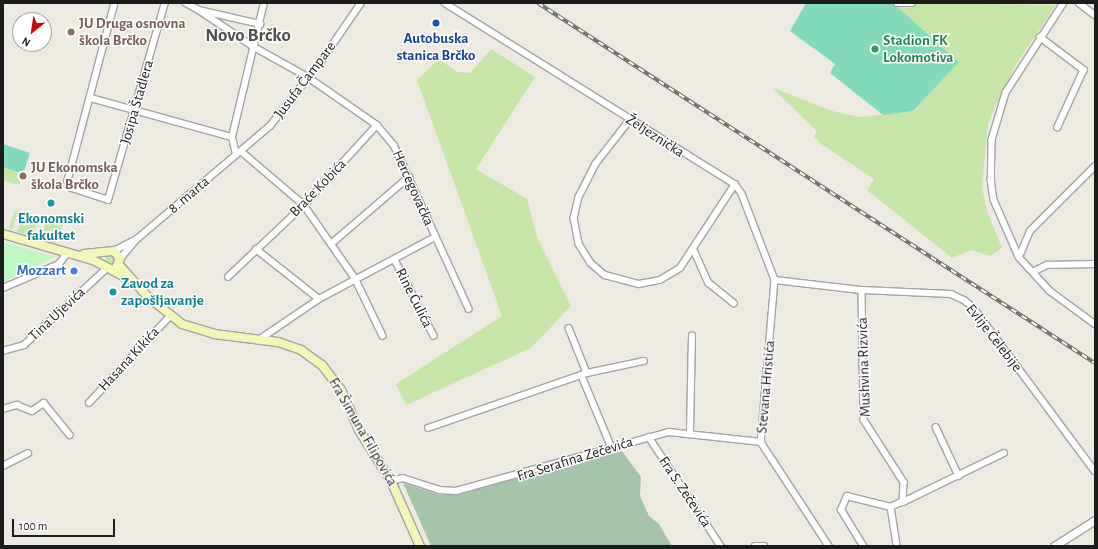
<!DOCTYPE html>
<html>
<head>
<meta charset="utf-8">
<style>
  body { margin:0 }
  #map { position:relative; width:1098px; height:549px; overflow:hidden; background:#edeae2; font-family:"Alegreya Sans",sans-serif }
  div>[style] { position:absolute }
  .grass>* { inset:0; background:#c6e6a9 }
  .round { border-radius:50% }
  .cemetery>* { inset:0; background:#a4c5aa }
  .park>* { inset:0; background:#bff7c5 }
  .pitch>* { inset:0; background:#82daba }
  .roads { filter:drop-shadow(1px 0 #a3a3a3) drop-shadow(-1px 0 #a3a3a3) drop-shadow(0 1px #a3a3a3) drop-shadow(0 -1px #a3a3a3) }
  .minor>* { height:5.5px; margin:-2.75px; padding:0 2.75px; transform-origin:2.75px; border-radius:2.75px; background:#fff }
  .tertiary>* { height:7px; margin:-3.5px; padding:0 3.5px; transform-origin:3.5px; border-radius:3.5px; background:#fff }
  .secondary>* { height:8px; margin:-4px; padding:0 4px; transform-origin:4px; border-radius:4px; background:#f2f7b6 }
  .rail>* { height:3.5px; margin-top:-1.75px; transform-origin:0; background:repeating-linear-gradient(90deg,#fff 0 6px,#6a6a6a 0 12px); box-sizing:border-box; border-block:1px solid #6a6a6a }
  .dots>* { width:11px; height:11px; translate:-50% -50%; box-sizing:border-box; border:2px solid #fff; border-radius:50% }
  span { translate:-50% -50%; white-space:nowrap; text-align:center; line-height:1.15; -webkit-text-stroke:3px #fff; paint-order:stroke }
  .education-label { font-size:15px; color:#785e54; font-weight:700 }
  .left { translate:0 -50%; text-align:left }
  .transit-label { font-size:15px; color:#164399; font-weight:700 }
  .leisure-label { font-size:15px; color:#27864d; font-weight:700 }
  .street-label { font-size:15px; color:#1c1c1c }
  .culture-label { font-size:15px; color:#0d838f; font-weight:700 }
  .shop-label { font-size:15px; color:#366cbe; font-weight:700 }
  .right { translate:-100% -50%; text-align:right }
  .district-label { font-size:19px; color:#4f4f4f; font-weight:700 }
  .frame { position:absolute; inset:0; border:4px solid #1c1c1c; pointer-events:none }
  .north { position:absolute; left:12px; top:12px; width:40px; height:40px; box-sizing:border-box; background:#fff; border:1px solid #a4a4a4; border-radius:50%; rotate:210deg; font-size:11px; font-weight:700; line-height:16px; text-align:center; color:#1c1c1c }
  .north::after { content:''; display:block; margin:auto; width:14px; height:18px; background:#c10b07; clip-path:polygon(50% 0,100% 100%,50% 72%,0 100%) }
  .scale { position:absolute; left:12px; top:519px; width:103px; height:18px; box-sizing:border-box; border:2px solid #1c1c1c; border-top:0; padding-left:5px; font-size:12px; line-height:14px; white-space:nowrap; color:#1c1c1c; -webkit-text-stroke:3px #fff; paint-order:stroke }
</style>
</head>
<body>
<div id="map">
  <div class="grass">
    <i style="clip-path:polygon(893px 3px,1056px 5px,1014px 68px,988px 123px,982px 187px,987px 211px,1002px 248px,990px 256px,971px 250px,952px 258px,867px 190px,874px 179px,821px 144px,814px 136px,817px 131px,771px 87px,832px 111px,861px 117px,913px 111px,959px 62px)"></i>
    <i style="clip-path:polygon(491px 49px,535px 77px,476px 169px,527px 199px,537px 237px,571px 306px,531px 348px,406px 405px,396px 384px,502px 316px,417px 80px,439px 59px,457px 72px,470px 73px)"></i>
    <i style="clip-path:polygon(3px 167px,23px 174px,19px 185px,3px 180px)"></i>
    <i style="clip-path:polygon(15px 210px,18px 211px,12px 230px,9px 227px)"></i>
    <i style="clip-path:polygon(23px 212px,38px 218px,33px 237px,17px 232px)"></i>
    <i style="clip-path:polygon(56px 216px,65px 219px,56px 243px,40px 239px,46px 221px)"></i>
    <i class="round" style="left:104.5px;top:254.5px;width:11px;height:11px"></i>
  </div>
  <div class="cemetery">
    <i style="clip-path:polygon(622px 451px,641px 477px,640px 496px,649px 516px,659px 524px,672px 546px,431px 546px,403px 483px,440px 495px,453px 495px)"></i>
  </div>
  <div class="park">
    <i style="clip-path:polygon(3px 242px,52px 256px,54px 258px,3px 282px)"></i>
  </div>
  <div class="pitch">
    <i style="clip-path:polygon(806px 3px,893px 3px,959px 62px,913px 111px,883px 115px,830px 73px,835px 64px,790px 31px)"></i>
    <i style="clip-path:polygon(3px 144px,30px 153px,23px 174px,3px 167px)"></i>
  </div>
  <div class="roads">
    <div class="minor">
      <i style="left:115px;top:3px;width:184px;rotate:104.8deg"></i>
      <i style="left:68px;top:181px;width:8px;rotate:60deg"></i>
      <i style="left:72px;top:188px;width:38px;rotate:18deg"></i>
      <i style="left:108px;top:200px;width:205px;rotate:-73.9deg"></i>
      <i style="left:186px;top:3px;width:15px;rotate:28deg"></i>
      <i style="left:199px;top:10px;width:63px;rotate:12.9deg"></i>
      <i style="left:445px;top:3px;width:342px;rotate:32deg"></i>
      <i style="left:735px;top:184px;width:12px;rotate:55deg"></i>
      <i style="left:742px;top:194px;width:92px;rotate:69deg"></i>
      <i style="left:775px;top:280px;width:163px;rotate:94.9deg"></i>
      <i style="left:761px;top:442px;width:124px;rotate:56.8deg"></i>
      <i style="left:897px;top:3px;width:15px"></i>
      <i style="left:1064px;top:3px;width:107px;rotate:122.8deg"></i>
      <i style="left:1006px;top:93px;width:49px;rotate:106.6deg"></i>
      <i style="left:992px;top:140px;width:39px;rotate:91deg"></i>
      <i style="left:991px;top:179px;width:21px;rotate:82deg"></i>
      <i style="left:994px;top:200px;width:62px;rotate:66.3deg"></i>
      <i style="left:1019px;top:257px;width:46px;rotate:47.6deg"></i>
      <i style="left:1050px;top:291px;width:56px;rotate:36.3deg"></i>
      <i style="left:1079px;top:3px;width:20px;rotate:37deg"></i>
      <i style="left:199px;top:10px;width:66px;rotate:33.9deg"></i>
      <i style="left:254px;top:47px;width:62px;rotate:29.1deg"></i>
      <i style="left:308px;top:77px;width:84px;rotate:34.8deg"></i>
      <i style="left:377px;top:125px;width:26px;rotate:50deg"></i>
      <i style="left:394px;top:145px;width:180px;rotate:65.4deg"></i>
      <i style="left:1040px;top:37px;width:55px;rotate:36.9deg"></i>
      <i style="left:1084px;top:70px;width:63px;rotate:114.5deg"></i>
      <i style="left:91px;top:98px;width:146px;rotate:15.5deg"></i>
      <i style="left:631px;top:119px;width:57px;rotate:127.9deg"></i>
      <i style="left:596px;top:164px;width:37px;rotate:117deg"></i>
      <i style="left:579px;top:197px;width:22px;rotate:103deg"></i>
      <i style="left:574px;top:218px;width:26px;rotate:79deg"></i>
      <i style="left:579px;top:244px;width:22px;rotate:58deg"></i>
      <i style="left:591px;top:263px;width:18px;rotate:41deg"></i>
      <i style="left:605px;top:275px;width:35px;rotate:15deg"></i>
      <i style="left:639px;top:284px;width:21px;rotate:-11deg"></i>
      <i style="left:660px;top:280px;width:23px;rotate:-31deg"></i>
      <i style="left:680px;top:268px;width:100px;rotate:-56.8deg"></i>
      <i style="left:241px;top:151px;width:83px;rotate:40.6deg"></i>
      <i style="left:304px;top:205px;width:89px;rotate:55.1deg"></i>
      <i style="left:355px;top:278px;width:64px;rotate:64.2deg"></i>
      <i style="left:236px;top:155px;width:18px;rotate:-103deg"></i>
      <i style="left:232px;top:137px;width:138px;rotate:-76.6deg"></i>
      <i style="left:331px;top:244px;width:103px;rotate:-40.7deg"></i>
      <i style="left:256px;top:249px;width:80px;rotate:38.4deg"></i>
      <i style="left:694px;top:250px;width:36px;rotate:66deg"></i>
      <i style="left:709px;top:283px;width:32px;rotate:39deg"></i>
      <i style="left:114px;top:251px;width:21px;rotate:-28deg"></i>
      <i style="left:1019px;top:257px;width:28px;rotate:-67deg"></i>
      <i style="left:1030px;top:231px;width:92px;rotate:-45deg"></i>
      <i style="left:120px;top:259px;width:26px;rotate:-50deg"></i>
      <i style="left:137px;top:239px;width:175px;rotate:-40.4deg"></i>
      <i style="left:270px;top:126px;width:84px;rotate:-51.8deg"></i>
      <i style="left:322px;top:60px;width:69px;rotate:-55.6deg"></i>
      <i style="left:395px;top:260px;width:85px;rotate:62.8deg"></i>
      <i style="left:1033px;top:272px;width:16px;rotate:-27deg"></i>
      <i style="left:1047px;top:265px;width:48px;rotate:-1.2deg"></i>
      <i style="left:228px;top:277px;width:105px;rotate:-43.5deg"></i>
      <i style="left:304px;top:205px;width:108px;rotate:-47.6deg"></i>
      <i style="left:775px;top:280px;width:88px;rotate:6.6deg"></i>
      <i style="left:862px;top:290px;width:89px;rotate:2.6deg"></i>
      <i style="left:951px;top:294px;width:14px;rotate:25deg"></i>
      <i style="left:964px;top:300px;width:11px;rotate:38deg"></i>
      <i style="left:973px;top:307px;width:204px;rotate:53.4deg"></i>
      <i style="left:3px;top:288px;width:61px;rotate:-23.2deg"></i>
      <i style="left:59px;top:264px;width:10px;rotate:-53deg"></i>
      <i style="left:65px;top:256px;width:6px;rotate:-121deg"></i>
      <i style="left:862px;top:290px;width:130px;rotate:89.1deg"></i>
      <i style="left:864px;top:420px;width:74px;rotate:57.2deg"></i>
      <i style="left:904px;top:482px;width:20px;rotate:93deg"></i>
      <i style="left:903px;top:502px;width:13px;rotate:157deg"></i>
      <i style="left:891px;top:507px;width:39px;rotate:81deg"></i>
      <i style="left:569px;top:328px;width:48px;rotate:68.2deg"></i>
      <i style="left:260px;top:339px;width:71px;rotate:-34.1deg"></i>
      <i style="left:319px;top:299px;width:132px;rotate:-28.1deg"></i>
      <i style="left:3px;top:351px;width:22px;rotate:-16deg"></i>
      <i style="left:24px;top:345px;width:112px;rotate:-42.8deg"></i>
      <i style="left:582px;top:376px;width:78px;rotate:67.4deg"></i>
      <i style="left:89px;top:403px;width:119px;rotate:-47deg"></i>
      <i style="left:3px;top:409px;width:15px;rotate:-16deg"></i>
      <i style="left:17px;top:405px;width:16px;rotate:22deg"></i>
      <i style="left:32px;top:411px;width:14px;rotate:-34deg"></i>
      <i style="left:44px;top:403px;width:41px;rotate:50.9deg"></i>
      <i style="left:936px;top:427px;width:54px;rotate:64.9deg"></i>
      <i style="left:428px;top:428px;width:168px;rotate:-19.1deg"></i>
      <i style="left:587px;top:373px;width:58px;rotate:-11.9deg"></i>
      <i style="left:690px;top:431px;width:95px;rotate:-88.8deg"></i>
      <i style="left:649px;top:437px;width:131px;rotate:56.6deg"></i>
      <i style="left:3px;top:466px;width:28px;rotate:-27deg"></i>
      <i style="left:391px;top:481px;width:12px;rotate:-14deg"></i>
      <i style="left:403px;top:478px;width:38px;rotate:18deg"></i>
      <i style="left:439px;top:490px;width:17px;rotate:3deg"></i>
      <i style="left:456px;top:491px;width:221px;rotate:-15.5deg"></i>
      <i style="left:669px;top:432px;width:93px;rotate:6.2deg"></i>
      <i style="left:903px;top:502px;width:112px;rotate:-25.9deg"></i>
      <i style="left:755px;top:546px;width:9px"></i>
      <i style="left:863px;top:546px;width:42px;rotate:-121.4deg"></i>
      <i style="left:841px;top:510px;width:15px;rotate:-67deg"></i>
      <i style="left:847px;top:496px;width:45px;rotate:14deg"></i>
    </div>
    <div class="tertiary">
      <i style="left:1054px;top:546px;width:49px;rotate:-32.4deg"></i>
    </div>
    <div class="secondary">
      <i style="left:3px;top:234px;width:94px;rotate:16.1deg"></i>
      <i style="left:93px;top:260px;width:36px;rotate:28deg"></i>
      <i style="left:84px;top:254px;width:30px;rotate:-6deg"></i>
      <i style="left:114px;top:251px;width:10px;rotate:53deg"></i>
      <i style="left:120px;top:259px;width:10px;rotate:114deg"></i>
      <i style="left:119px;top:265px;width:42px;rotate:47.9deg"></i>
      <i style="left:147px;top:296px;width:45px;rotate:38.7deg"></i>
      <i style="left:182px;top:324px;width:34px;rotate:17deg"></i>
      <i style="left:214px;top:334px;width:64px;rotate:7.1deg"></i>
      <i style="left:278px;top:342px;width:24px;rotate:19deg"></i>
      <i style="left:301px;top:350px;width:26px;rotate:36deg"></i>
      <i style="left:322px;top:365px;width:31px;rotate:53deg"></i>
      <i style="left:341px;top:390px;width:44px;rotate:65.8deg"></i>
      <i style="left:359px;top:430px;width:60px;rotate:57.9deg"></i>
      <i style="left:391px;top:481px;width:71px;rotate:66deg"></i>
    </div>
  </div>
  <div class="rail">
    <i style="left:538px;top:3px;width:663px;rotate:32.88deg"></i>
  </div>
  <div class="dots">
    <i style="left:436px;top:23px;background:#1a4fb4"></i>
    <i style="left:71px;top:32px;background:#8d6e63"></i>
    <i style="left:875px;top:49px;background:#2e9e5b"></i>
    <i style="left:23px;top:176px;background:#8d6e63"></i>
    <i style="left:51px;top:203px;background:#0f9aa8"></i>
    <i style="left:74px;top:271px;background:#3f7fe0"></i>
    <i style="left:113px;top:292px;background:#0f9aa8"></i>
  </div>
  <div class="education-label">
    <span class="left" style="left:79px;top:32px">JU Druga osnovna<br>škola Brčko</span>
    <span class="left" style="left:31px;top:176px">JU Ekonomska<br>škola Brčko</span>
  </div>
  <div class="transit-label">
    <span style="left:436px;top:47px">Autobuska<br>stanica Brčko</span>
  </div>
  <div class="leisure-label">
    <span class="left" style="left:883px;top:49px">Stadion FK<br>Lokomotiva</span>
  </div>
  <div class="street-label">
    <span style="left:305px;top:80px;rotate:-53deg">Jusufa Čampare</span>
    <span style="left:137px;top:102px;rotate:-74deg">Josipa Štadlera</span>
    <span style="left:655px;top:136px;rotate:33deg">Željeznička</span>
    <span style="left:318px;top:188px;rotate:-46deg">Braće Kobića</span>
    <span style="left:413px;top:188px;rotate:66deg">Hercegovačka</span>
    <span style="left:189px;top:195px;rotate:-40deg">8. marta</span>
    <span style="left:414px;top:298px;rotate:63deg">Rine Čulića</span>
    <span style="left:57px;top:314px;rotate:-43deg">Tina Ujevića</span>
    <span style="left:994px;top:338px;rotate:52deg">Evlije Čelebije</span>
    <span style="left:129px;top:359px;rotate:-47deg">Hasana Kikića</span>
    <span style="left:864px;top:367px;rotate:-92deg">Mushvina Rizvića</span>
    <span style="left:766px;top:387px;rotate:-85deg">Stevana Hristića</span>
    <span style="left:363px;top:432px;rotate:60deg">Fra Šimuna Filipovića</span>
    <span style="left:575px;top:459px;rotate:-17deg">Fra Serafina Zečevića</span>
    <span style="left:685px;top:492px;rotate:56deg">Fra S. Zečevića</span>
  </div>
  <div class="culture-label">
    <span style="left:51px;top:227px">Ekonomski<br>fakultet</span>
    <span class="left" style="left:121px;top:292px">Zavod za<br>zapošljavanje</span>
  </div>
  <div class="shop-label">
    <span class="right" style="left:66px;top:271px">Mozzart</span>
  </div>
  <div class="district-label">
    <span style="left:248px;top:36px">Novo Brčko</span>
  </div>
  <div class="frame"></div>
  <div class="north">N</div>
  <div class="scale">100 m</div>
</div>
</body>
</html>
